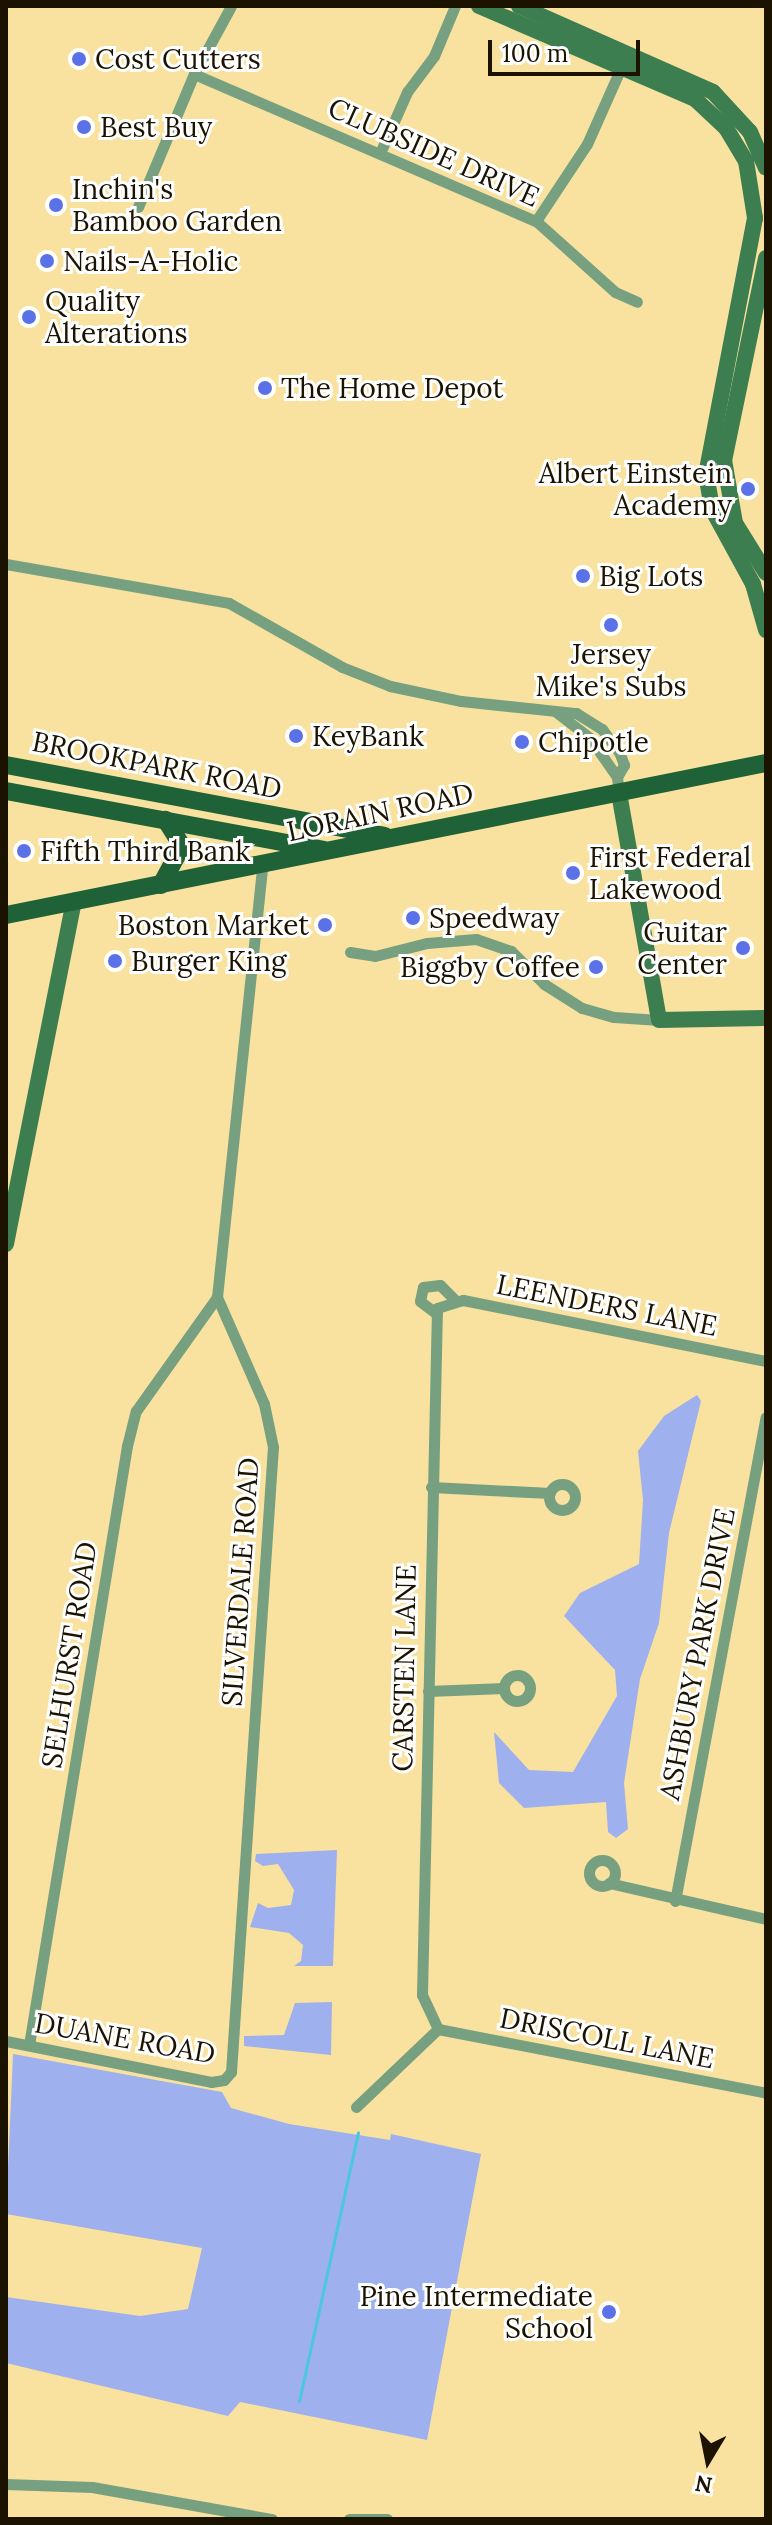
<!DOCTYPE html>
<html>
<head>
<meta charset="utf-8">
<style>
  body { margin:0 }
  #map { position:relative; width:772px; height:2525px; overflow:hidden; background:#f9e29f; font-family:Lora,serif }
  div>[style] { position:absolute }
  .green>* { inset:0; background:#9eb0ed }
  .stream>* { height:3px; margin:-1.5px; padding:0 1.5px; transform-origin:1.5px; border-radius:1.5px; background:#49c8df }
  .street>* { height:11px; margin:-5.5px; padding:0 5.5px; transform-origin:5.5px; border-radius:5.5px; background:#77a081 }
  .street>.ring { margin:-5.5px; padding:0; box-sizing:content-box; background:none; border:11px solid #77a081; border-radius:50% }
  .secondary>* { height:16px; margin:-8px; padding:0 8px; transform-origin:8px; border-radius:8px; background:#3d7e51 }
  .primary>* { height:18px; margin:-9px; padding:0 9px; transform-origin:9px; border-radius:9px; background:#1f6237 }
  .dots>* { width:22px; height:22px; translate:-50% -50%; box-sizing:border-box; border:4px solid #fff; border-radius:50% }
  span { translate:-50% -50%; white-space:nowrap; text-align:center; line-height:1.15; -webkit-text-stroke:6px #fff; paint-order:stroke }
  .poi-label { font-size:28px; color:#1b1300 }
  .left { translate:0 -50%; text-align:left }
  .right { translate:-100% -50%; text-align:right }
  .street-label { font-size:28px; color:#1b1300 }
  .frame { position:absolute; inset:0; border:8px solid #1b1300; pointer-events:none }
  .north { position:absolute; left:668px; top:2421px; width:80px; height:80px; -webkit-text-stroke:6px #fff; paint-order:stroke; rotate:190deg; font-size:22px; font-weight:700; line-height:32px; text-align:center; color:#1b1300 }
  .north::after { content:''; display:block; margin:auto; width:28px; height:36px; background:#1b1300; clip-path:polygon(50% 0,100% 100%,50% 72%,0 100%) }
  .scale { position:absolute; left:488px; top:40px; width:152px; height:36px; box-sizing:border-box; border:4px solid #1b1300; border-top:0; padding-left:10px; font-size:24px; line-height:28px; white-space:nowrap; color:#1b1300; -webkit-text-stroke:6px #fff; paint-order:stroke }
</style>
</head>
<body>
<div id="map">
  <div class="green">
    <i style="clip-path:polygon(697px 1395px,701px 1401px,669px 1533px,659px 1623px,640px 1679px,624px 1783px,628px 1829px,616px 1838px,608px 1832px,606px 1802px,524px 1808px,499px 1783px,494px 1732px,529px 1770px,573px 1772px,617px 1696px,615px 1670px,564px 1616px,580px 1593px,639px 1564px,643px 1500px,638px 1451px,664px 1416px)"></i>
    <i style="clip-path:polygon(337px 1850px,333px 1966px,294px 1966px,301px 1961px,303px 1945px,289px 1933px,250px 1927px,258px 1903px,268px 1908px,291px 1905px,294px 1890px,278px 1864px,263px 1866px,255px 1861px,256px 1854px)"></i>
    <i style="clip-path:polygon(332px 2002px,331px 2055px,244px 2046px,244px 2036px,284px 2035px,295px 2003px)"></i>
    <i style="clip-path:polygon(13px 2054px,222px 2092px,231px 2108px,289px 2124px,390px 2140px,391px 2134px,481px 2154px,427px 2440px,240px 2402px,228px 2416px,6px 2363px,6px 2297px,140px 2316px,188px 2309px,202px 2248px,6px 2214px)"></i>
  </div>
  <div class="stream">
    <i style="left:299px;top:2401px;width:275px;rotate:-77.6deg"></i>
  </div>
  <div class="street">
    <i style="left:194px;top:74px;width:372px;rotate:23.3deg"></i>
    <i style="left:536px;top:221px;width:106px;rotate:41.9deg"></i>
    <i style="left:615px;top:292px;width:24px;rotate:24deg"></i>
    <i style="left:380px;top:153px;width:67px;rotate:-66.1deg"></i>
    <i style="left:407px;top:92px;width:45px;rotate:-53.1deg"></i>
    <i style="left:434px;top:56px;width:54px;rotate:-67.2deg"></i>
    <i style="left:138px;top:207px;width:144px;rotate:-67.2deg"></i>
    <i style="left:194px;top:74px;width:77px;rotate:-61.4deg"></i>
    <i style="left:536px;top:221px;width:92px;rotate:-56.5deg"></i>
    <i style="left:587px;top:144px;width:89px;rotate:-66deg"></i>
    <i style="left:6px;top:564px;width:226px;rotate:9.9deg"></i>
    <i style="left:229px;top:603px;width:130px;rotate:29.5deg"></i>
    <i style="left:342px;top:667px;width:52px;rotate:21.6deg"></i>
    <i style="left:390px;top:686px;width:73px;rotate:11.9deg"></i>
    <i style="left:461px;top:701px;width:116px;rotate:6deg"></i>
    <i style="left:576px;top:713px;width:31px;rotate:32deg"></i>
    <i style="left:602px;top:729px;width:31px;rotate:54deg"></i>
    <i style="left:620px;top:754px;width:12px;rotate:70deg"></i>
    <i style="left:624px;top:765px;width:14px;rotate:120deg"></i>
    <i style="left:617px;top:777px;width:16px;rotate:83deg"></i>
    <i style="left:556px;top:712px;width:43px;rotate:37.4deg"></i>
    <i style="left:590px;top:738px;width:47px;rotate:55.3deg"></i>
    <i style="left:350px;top:952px;width:25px;rotate:9deg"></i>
    <i style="left:375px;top:956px;width:54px;rotate:-14deg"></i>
    <i style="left:427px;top:943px;width:49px;rotate:-4.7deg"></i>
    <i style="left:476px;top:939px;width:37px;rotate:19deg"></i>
    <i style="left:511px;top:951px;width:47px;rotate:45deg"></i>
    <i style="left:544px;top:984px;width:45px;rotate:32.3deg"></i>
    <i style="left:582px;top:1008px;width:33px;rotate:16deg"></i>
    <i style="left:614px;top:1017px;width:45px;rotate:3.8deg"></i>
    <i style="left:437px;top:1314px;width:21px;rotate:-143deg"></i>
    <i style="left:420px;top:1301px;width:14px;rotate:-78deg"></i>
    <i style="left:423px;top:1287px;width:17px;rotate:-7deg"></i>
    <i style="left:440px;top:1285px;width:20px;rotate:45deg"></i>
    <i class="ring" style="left:549px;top:1484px;width:15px;height:15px"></i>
    <i style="left:431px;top:1487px;width:119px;rotate:2.9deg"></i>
    <i class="ring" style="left:504px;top:1675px;width:15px;height:15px"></i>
    <i style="left:428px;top:1691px;width:76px;rotate:-2.3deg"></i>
    <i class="ring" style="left:589px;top:1860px;width:15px;height:15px"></i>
    <i style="left:609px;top:1883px;width:161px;rotate:12.9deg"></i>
    <i style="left:675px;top:1901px;width:492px;rotate:-79.4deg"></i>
    <i style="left:438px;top:2029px;width:38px;rotate:-115deg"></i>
    <i style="left:422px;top:1995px;width:687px;rotate:-88.75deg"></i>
    <i style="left:437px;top:1308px;width:27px;rotate:-17deg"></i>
    <i style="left:463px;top:1300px;width:309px;rotate:11.4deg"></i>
    <i style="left:438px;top:2029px;width:334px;rotate:11deg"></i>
    <i style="left:6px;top:2041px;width:209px;rotate:11.3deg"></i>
    <i style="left:211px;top:2082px;width:13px;rotate:-9deg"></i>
    <i style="left:224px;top:2080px;width:11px;rotate:-49deg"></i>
    <i style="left:231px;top:2072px;width:626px;rotate:-86.16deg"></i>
    <i style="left:273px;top:1447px;width:44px;rotate:-101.8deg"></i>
    <i style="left:264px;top:1404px;width:117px;rotate:-113.7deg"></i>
    <i style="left:217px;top:1297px;width:432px;rotate:-84deg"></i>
    <i style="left:29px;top:2045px;width:607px;rotate:-80.71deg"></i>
    <i style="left:127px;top:1446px;width:36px;rotate:-76deg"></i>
    <i style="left:136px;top:1411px;width:140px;rotate:-54.6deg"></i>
    <i style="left:356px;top:2107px;width:113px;rotate:-43.6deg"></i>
    <i style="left:6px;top:2484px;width:86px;rotate:2deg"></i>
    <i style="left:92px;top:2487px;width:183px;rotate:10.1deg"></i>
    <i style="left:349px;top:2519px;width:38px"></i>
  </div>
  <div class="secondary">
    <i style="left:479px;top:6px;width:235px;rotate:23.3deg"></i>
    <i style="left:695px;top:99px;width:42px;rotate:43.1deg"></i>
    <i style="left:726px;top:128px;width:39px;rotate:59deg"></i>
    <i style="left:746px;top:161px;width:58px;rotate:81deg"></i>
    <i style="left:755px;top:218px;width:261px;rotate:100.8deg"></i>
    <i style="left:706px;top:474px;width:36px;rotate:80deg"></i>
    <i style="left:712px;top:509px;width:85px;rotate:61.3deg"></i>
    <i style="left:753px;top:584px;width:48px;rotate:74.2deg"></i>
    <i style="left:519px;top:6px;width:212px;rotate:23.9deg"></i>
    <i style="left:713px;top:92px;width:54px;rotate:47.2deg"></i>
    <i style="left:750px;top:132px;width:39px;rotate:66deg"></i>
    <i style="left:766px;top:258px;width:206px;rotate:101.7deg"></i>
    <i style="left:724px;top:460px;width:64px;rotate:80.1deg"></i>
    <i style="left:735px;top:523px;width:59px;rotate:58.2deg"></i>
    <i style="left:619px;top:793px;width:230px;rotate:80deg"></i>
    <i style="left:659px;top:1020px;width:107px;rotate:-1.1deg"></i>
    <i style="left:6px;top:1244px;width:350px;rotate:-78.8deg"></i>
  </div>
  <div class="primary">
    <i style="left:6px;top:765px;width:385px;rotate:10.6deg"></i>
    <i style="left:6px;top:791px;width:323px;rotate:10.5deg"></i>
    <i style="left:161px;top:885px;width:44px;rotate:-61.7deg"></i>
    <i style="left:182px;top:846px;width:31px;rotate:-122deg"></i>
    <i style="left:6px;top:915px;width:775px;rotate:-11.31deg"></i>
  </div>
  <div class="dots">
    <i style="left:79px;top:59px;background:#5b71e7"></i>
    <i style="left:84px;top:127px;background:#5b71e7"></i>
    <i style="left:56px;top:205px;background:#5b71e7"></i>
    <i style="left:47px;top:261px;background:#5b71e7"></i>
    <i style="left:29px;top:317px;background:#5b71e7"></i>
    <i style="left:265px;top:388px;background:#5b71e7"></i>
    <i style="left:748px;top:489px;background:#5b71e7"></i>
    <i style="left:583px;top:576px;background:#5b71e7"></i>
    <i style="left:611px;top:625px;background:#5b71e7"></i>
    <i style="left:296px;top:736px;background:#5b71e7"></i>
    <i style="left:522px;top:742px;background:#5b71e7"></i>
    <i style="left:24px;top:851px;background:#5b71e7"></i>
    <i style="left:573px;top:873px;background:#5b71e7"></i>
    <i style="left:413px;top:918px;background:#5b71e7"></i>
    <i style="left:325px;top:925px;background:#5b71e7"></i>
    <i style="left:743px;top:948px;background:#5b71e7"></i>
    <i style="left:115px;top:961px;background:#5b71e7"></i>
    <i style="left:596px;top:967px;background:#5b71e7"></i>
    <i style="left:609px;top:2312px;background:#5b71e7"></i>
  </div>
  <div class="poi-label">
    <span class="left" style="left:95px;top:59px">Cost Cutters</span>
    <span class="left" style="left:100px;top:127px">Best Buy</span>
    <span class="left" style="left:72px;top:205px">Inchin's<br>Bamboo Garden</span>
    <span class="left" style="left:63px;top:261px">Nails-A-Holic</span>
    <span class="left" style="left:45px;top:317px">Quality<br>Alterations</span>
    <span class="left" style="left:281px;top:388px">The Home Depot</span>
    <span class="right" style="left:732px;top:489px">Albert Einstein<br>Academy</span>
    <span class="left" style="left:599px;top:576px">Big Lots</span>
    <span style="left:611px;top:670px">Jersey<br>Mike's Subs</span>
    <span class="left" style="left:312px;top:736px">KeyBank</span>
    <span class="left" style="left:538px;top:742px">Chipotle</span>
    <span class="left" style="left:40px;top:851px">Fifth Third Bank</span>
    <span class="left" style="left:589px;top:873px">First Federal<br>Lakewood</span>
    <span class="left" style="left:429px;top:918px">Speedway</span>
    <span class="right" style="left:309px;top:925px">Boston Market</span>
    <span class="right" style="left:727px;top:948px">Guitar<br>Center</span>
    <span class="left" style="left:131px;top:961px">Burger King</span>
    <span class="right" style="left:580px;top:967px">Biggby Coffee</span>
    <span class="right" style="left:593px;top:2312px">Pine Intermediate<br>School</span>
  </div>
  <div class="street-label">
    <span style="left:434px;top:152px;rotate:24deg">CLUBSIDE DRIVE</span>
    <span style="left:157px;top:765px;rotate:11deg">BROOKPARK ROAD</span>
    <span style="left:380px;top:812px;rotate:-12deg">LORAIN ROAD</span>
    <span style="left:607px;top:1305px;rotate:11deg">LEENDERS LANE</span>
    <span style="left:240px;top:1582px;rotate:-86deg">SILVERDALE ROAD</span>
    <span style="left:697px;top:1654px;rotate:-79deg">ASHBURY PARK DRIVE</span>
    <span style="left:69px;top:1655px;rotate:-81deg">SELHURST ROAD</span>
    <span style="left:404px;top:1668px;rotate:-89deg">CARSTEN LANE</span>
    <span style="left:125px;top:2038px;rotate:10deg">DUANE ROAD</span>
    <span style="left:607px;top:2038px;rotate:11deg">DRISCOLL LANE</span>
  </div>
  <div class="frame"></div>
  <div class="north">N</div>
  <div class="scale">100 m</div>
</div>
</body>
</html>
